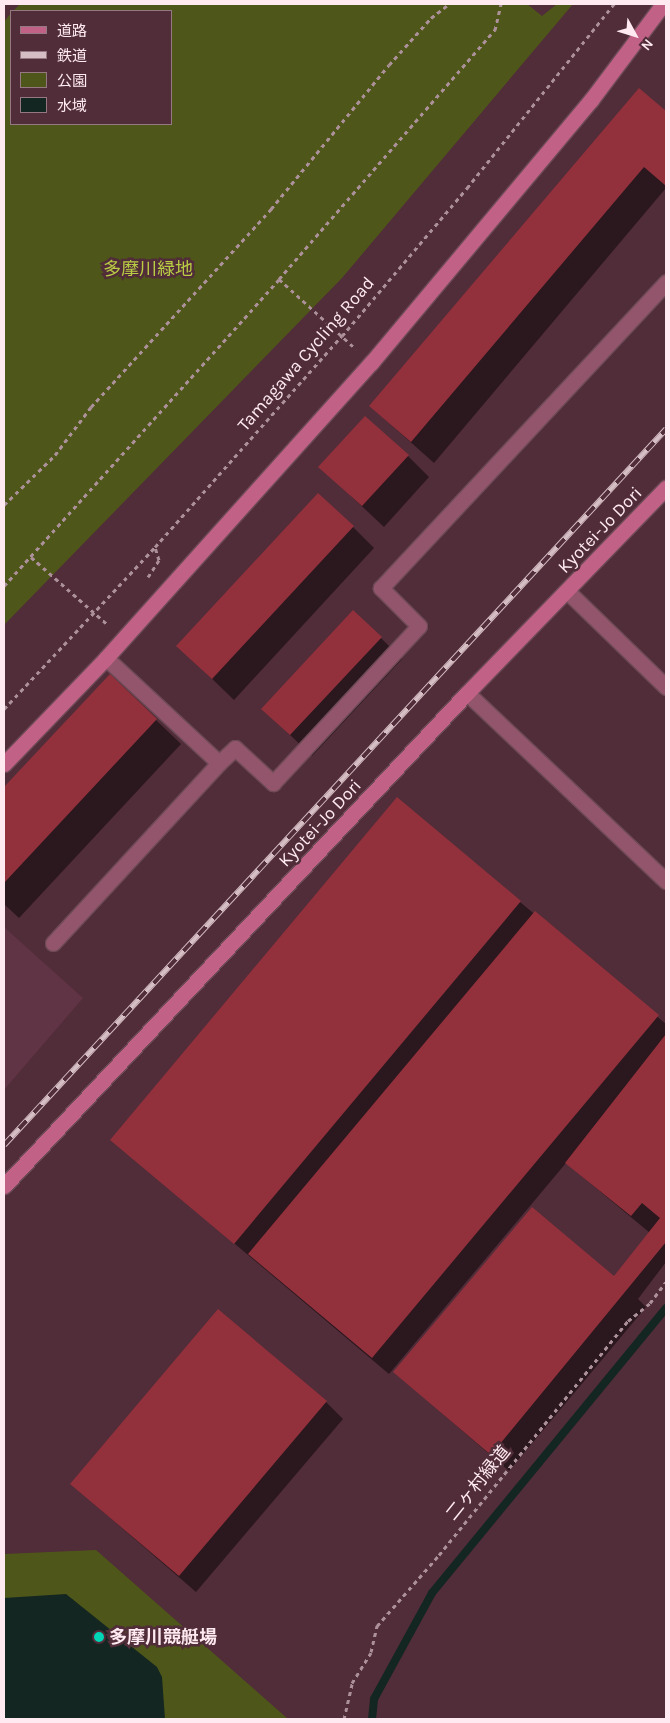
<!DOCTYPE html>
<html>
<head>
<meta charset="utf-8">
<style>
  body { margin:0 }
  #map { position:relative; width:670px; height:1723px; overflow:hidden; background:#512c39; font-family:Karla,"Noto Sans JP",sans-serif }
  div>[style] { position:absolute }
  .built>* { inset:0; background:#603444 }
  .green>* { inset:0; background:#4e5719 }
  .water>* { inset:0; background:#142622 }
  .shadow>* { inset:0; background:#0007 }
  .stream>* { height:8px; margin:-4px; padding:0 4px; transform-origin:4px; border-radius:4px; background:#142622 }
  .building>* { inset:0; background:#92313c }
  .path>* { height:3px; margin-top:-1.5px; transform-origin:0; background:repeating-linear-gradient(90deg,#ad919a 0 4px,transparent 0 8px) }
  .roads { filter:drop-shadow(1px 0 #6d4a56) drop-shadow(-1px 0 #6d4a56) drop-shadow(0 1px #6d4a56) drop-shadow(0 -1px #6d4a56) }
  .lane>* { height:15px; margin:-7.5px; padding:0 7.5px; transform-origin:7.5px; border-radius:7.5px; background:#92556b }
  .street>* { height:15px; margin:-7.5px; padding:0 7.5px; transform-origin:7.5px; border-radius:7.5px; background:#92556b }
  .secondary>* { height:15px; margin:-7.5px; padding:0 7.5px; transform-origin:7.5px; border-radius:7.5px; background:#c26186 }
  .rail>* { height:5.5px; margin-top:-2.75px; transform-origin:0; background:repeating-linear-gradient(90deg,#512c39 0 11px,#d6bec5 0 22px); box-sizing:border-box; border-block:1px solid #d6bec5 }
  .dots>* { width:14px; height:14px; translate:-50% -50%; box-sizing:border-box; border:2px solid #512c39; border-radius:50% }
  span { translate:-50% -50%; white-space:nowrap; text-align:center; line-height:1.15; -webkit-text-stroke:5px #512c39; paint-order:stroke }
  .park-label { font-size:18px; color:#b9cd44 }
  .street-label { font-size:18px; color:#feeaf0 }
  .poi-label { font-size:18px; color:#feeaf0; font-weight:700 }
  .left { translate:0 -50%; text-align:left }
  .frame { position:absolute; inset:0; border:5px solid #feeaf0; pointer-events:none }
  .legend { position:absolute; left:10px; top:10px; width:162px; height:115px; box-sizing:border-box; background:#512c39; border:1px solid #967882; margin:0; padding:6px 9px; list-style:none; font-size:15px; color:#feeaf0 }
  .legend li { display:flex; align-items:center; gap:10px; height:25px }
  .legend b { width:25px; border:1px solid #967882 }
  .north { position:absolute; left:610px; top:10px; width:50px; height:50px; -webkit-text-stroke:4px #512c39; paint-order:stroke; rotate:129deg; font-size:14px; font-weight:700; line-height:20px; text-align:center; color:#feeaf0 }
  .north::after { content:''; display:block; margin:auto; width:18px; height:22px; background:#feeaf0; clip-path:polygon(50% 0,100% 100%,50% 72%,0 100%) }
</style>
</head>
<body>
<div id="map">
  <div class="built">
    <i style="clip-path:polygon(4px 927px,83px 998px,4px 1090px)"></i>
  </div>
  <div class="green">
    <i style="clip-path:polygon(20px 4px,527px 4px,542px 16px,557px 4px,573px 4px,342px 278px,4px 625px,4px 22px,11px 13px,11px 124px,171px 124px,171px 11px,13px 11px)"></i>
    <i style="clip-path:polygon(96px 1550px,288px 1719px,4px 1719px,4px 1554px)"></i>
  </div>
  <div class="water">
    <i style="clip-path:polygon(66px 1594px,157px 1667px,162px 1677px,165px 1719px,4px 1719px,4px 1598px)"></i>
  </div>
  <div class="shadow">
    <i style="clip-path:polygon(639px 89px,666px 112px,666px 188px,434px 463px,370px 406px)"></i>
    <i style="clip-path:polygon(408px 456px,429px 477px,384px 527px,320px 467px)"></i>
    <i style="clip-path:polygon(353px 527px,374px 548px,234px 700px,178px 646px)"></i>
    <i style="clip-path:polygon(381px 638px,402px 659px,312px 756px,263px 709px)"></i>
    <i style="clip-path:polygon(110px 676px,181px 744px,19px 918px,4px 904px,4px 789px)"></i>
    <i style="clip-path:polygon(520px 902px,666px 1024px,666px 1262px,638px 1299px,646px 1307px,509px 1471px,394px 1372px,619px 1281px,650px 1233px,566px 1163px,389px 1374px,112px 1140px)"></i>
    <i style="clip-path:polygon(326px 1402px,343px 1419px,196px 1592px,71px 1484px)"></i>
  </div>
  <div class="stream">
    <i style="left:372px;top:1719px;width:20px;rotate:-84deg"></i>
    <i style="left:374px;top:1699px;width:121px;rotate:-61.3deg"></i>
    <i style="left:432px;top:1593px;width:369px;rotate:-50.6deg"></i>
  </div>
  <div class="building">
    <i style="clip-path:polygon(639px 88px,666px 111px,666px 186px,644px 167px,411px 442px,369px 406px)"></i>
    <i style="clip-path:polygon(365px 416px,409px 455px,362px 506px,318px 467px)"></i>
    <i style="clip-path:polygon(318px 493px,354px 526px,212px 679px,176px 646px)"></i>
    <i style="clip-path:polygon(353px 610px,382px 637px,290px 735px,261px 709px)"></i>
    <i style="clip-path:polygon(110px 674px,157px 719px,4px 883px,4px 787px)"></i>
    <i style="clip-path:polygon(397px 797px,521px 901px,234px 1244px,110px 1140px)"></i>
    <i style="clip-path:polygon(535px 911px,659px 1015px,372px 1358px,248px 1254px)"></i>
    <i style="clip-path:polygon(666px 1034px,666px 1242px,491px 1455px,393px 1372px,532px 1207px,614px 1276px,660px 1218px,642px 1203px,631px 1216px,565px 1163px)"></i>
    <i style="clip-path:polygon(218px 1309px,327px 1401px,179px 1576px,70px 1484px)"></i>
  </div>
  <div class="path">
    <i style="left:279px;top:279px;width:104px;rotate:42.3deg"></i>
    <i style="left:4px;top:505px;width:71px;rotate:-44.4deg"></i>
    <i style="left:55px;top:455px;width:60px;rotate:-53.1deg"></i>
    <i style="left:91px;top:407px;width:268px;rotate:-47.7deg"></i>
    <i style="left:271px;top:209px;width:186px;rotate:-50.7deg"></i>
    <i style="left:389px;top:65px;width:63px;rotate:-48.2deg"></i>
    <i style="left:431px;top:18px;width:23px;rotate:-38deg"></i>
    <i style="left:31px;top:557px;width:103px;rotate:41.4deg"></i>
    <i style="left:148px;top:577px;width:20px;rotate:-57deg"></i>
    <i style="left:159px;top:560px;width:14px;rotate:-107deg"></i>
    <i style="left:4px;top:586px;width:412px;rotate:-48.1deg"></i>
    <i style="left:279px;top:279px;width:330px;rotate:-49.1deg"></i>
    <i style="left:495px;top:30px;width:27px;rotate:-77deg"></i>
    <i style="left:4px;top:709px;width:221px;rotate:-47deg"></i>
    <i style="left:155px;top:547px;width:282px;rotate:-48.5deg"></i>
    <i style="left:342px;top:336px;width:194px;rotate:-49.8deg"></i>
    <i style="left:467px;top:188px;width:236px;rotate:-51.4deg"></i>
    <i style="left:344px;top:1719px;width:37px;rotate:-77deg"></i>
    <i style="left:352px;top:1683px;width:36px;rotate:-58deg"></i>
    <i style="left:371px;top:1652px;width:27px;rotate:-77deg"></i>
    <i style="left:377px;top:1626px;width:94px;rotate:-48.9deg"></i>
    <i style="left:439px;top:1555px;width:301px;rotate:-51.1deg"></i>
    <i style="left:628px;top:1321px;width:28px;rotate:-39deg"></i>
    <i style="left:650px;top:1303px;width:26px;rotate:-53deg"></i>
  </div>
  <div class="roads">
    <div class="lane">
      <i style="left:567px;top:591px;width:138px;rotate:44.1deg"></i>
      <i style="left:467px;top:693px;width:274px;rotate:43.4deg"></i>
      <i style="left:53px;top:943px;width:245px;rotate:-47.3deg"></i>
    </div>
    <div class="street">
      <i style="left:106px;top:658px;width:154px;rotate:42.9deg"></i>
      <i style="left:219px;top:763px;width:22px;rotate:-43deg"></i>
      <i style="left:235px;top:748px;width:52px;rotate:42.6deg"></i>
      <i style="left:273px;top:783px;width:214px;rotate:-47.1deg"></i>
      <i style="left:419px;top:626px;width:54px;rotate:-135deg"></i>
      <i style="left:381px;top:588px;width:418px;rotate:-47deg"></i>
    </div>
    <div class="secondary">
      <i style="left:4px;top:764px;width:147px;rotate:-46.1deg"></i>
      <i style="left:106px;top:658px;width:397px;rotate:-48.1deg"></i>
      <i style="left:371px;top:363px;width:343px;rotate:-50.1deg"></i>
      <i style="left:591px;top:100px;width:120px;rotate:-53.1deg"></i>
      <i style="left:4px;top:1186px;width:676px;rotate:-46.8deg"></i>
      <i style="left:467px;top:693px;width:286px;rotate:-45.9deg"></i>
    </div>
  </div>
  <div class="rail">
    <i style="left:4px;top:1145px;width:975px;rotate:-47.24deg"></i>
  </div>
  <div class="dots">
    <i style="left:99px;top:1637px;background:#01d5b6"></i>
  </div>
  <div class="park-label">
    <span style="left:148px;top:269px">多摩川緑地</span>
  </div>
  <div class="street-label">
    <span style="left:306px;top:354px;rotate:-49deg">Tamagawa Cycling Road</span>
    <span style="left:600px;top:530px;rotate:-46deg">Kyotei-Jo Dori</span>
    <span style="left:320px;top:823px;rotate:-47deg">Kyotei-Jo Dori</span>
    <span style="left:478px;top:1483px;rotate:-51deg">二ヶ村緑道</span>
  </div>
  <div class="poi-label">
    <span class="left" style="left:109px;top:1637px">多摩川競艇場</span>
  </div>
  <div class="frame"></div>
  <ul class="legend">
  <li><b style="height:6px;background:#c26186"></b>道路</li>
  <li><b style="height:6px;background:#d6bec5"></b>鉄道</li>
  <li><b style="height:14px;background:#4e5719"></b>公園</li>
  <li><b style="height:14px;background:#142622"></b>水域</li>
  </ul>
  <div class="north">N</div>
</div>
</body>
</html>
